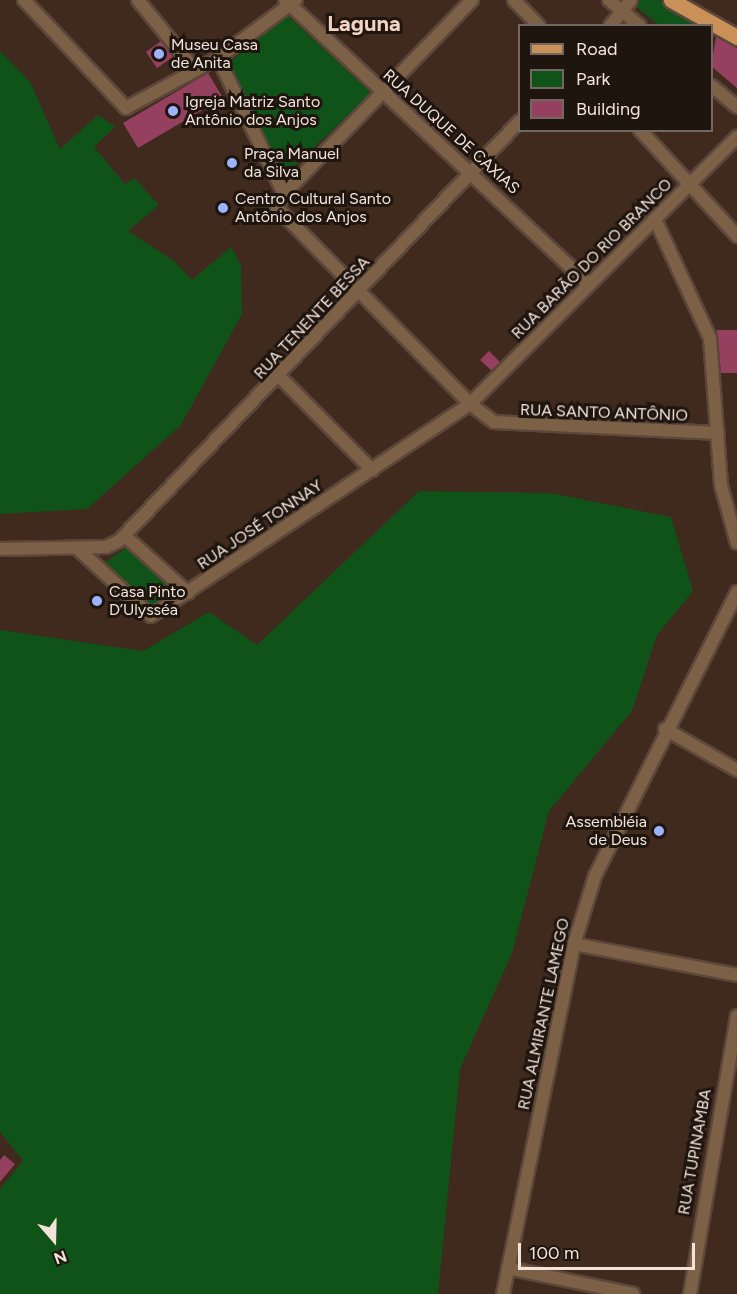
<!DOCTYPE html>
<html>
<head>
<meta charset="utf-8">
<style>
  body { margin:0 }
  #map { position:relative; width:737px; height:1294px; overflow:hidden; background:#40291d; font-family:Figtree,sans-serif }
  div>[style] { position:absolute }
  .green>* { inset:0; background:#0f5318 }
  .building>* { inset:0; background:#95405e }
  .roads { filter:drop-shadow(2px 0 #5c473b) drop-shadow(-2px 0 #5c473b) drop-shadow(0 2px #5c473b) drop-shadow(0 -2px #5c473b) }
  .minor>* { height:12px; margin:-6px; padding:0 6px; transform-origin:6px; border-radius:6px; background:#7d6146 }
  .major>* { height:15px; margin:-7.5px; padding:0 7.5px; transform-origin:7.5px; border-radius:7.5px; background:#c99057 }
  .dots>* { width:16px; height:16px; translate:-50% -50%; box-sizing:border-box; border:3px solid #1f150f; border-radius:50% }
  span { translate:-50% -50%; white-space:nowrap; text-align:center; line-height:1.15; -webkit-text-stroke:6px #1f150f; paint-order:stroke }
  .poi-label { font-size:16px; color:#f2e3db }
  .left { translate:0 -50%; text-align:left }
  .right { translate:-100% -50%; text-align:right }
  .street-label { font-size:16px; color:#f2e3db }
  .district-label { font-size:22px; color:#f1d2c3; font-weight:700 }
  .legend { position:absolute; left:518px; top:24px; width:195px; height:108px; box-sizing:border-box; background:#1f150f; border:2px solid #736761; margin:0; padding:8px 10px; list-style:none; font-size:18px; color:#f2e3db }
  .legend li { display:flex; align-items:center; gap:12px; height:30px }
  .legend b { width:30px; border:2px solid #736761 }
  .north { position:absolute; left:24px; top:1210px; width:60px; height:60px; -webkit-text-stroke:4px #1f150f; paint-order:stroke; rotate:160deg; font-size:16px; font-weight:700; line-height:24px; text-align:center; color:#f2e3db }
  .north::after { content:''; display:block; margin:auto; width:21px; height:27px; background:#f2e3db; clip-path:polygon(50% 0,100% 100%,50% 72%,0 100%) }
  .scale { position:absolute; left:518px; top:1243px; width:177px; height:27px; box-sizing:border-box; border:3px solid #f2e3db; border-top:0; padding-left:8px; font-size:18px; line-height:21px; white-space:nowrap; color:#f2e3db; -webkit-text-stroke:4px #1f150f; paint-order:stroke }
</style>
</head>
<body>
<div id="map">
  <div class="green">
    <i style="clip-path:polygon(641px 0,659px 0,703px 25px,659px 25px,635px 6px)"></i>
    <i style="clip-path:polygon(287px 15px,371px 93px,288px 172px,281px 172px,226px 65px)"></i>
    <i style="clip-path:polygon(0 51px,30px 82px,60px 149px,98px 115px,115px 127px,94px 147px,125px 184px,134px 178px,159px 205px,128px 231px,174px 261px,192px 280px,231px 247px,241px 265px,242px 314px,181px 425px,87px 509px,0 514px)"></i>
    <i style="clip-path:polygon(419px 491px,550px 493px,671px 517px,693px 591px,657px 635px,632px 711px,549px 811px,512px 953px,460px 1069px,438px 1294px,0 1294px,0 1189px,23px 1161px,0 1132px,0 630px,143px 651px,209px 612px,257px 645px)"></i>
    <i style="clip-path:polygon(127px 547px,175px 592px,152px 608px,103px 564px)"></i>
  </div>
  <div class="building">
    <i style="clip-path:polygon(716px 37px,737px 48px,737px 88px,711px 66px)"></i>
    <i style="clip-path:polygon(161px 41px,173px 57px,157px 68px,146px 52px)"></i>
    <i style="clip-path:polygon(208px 73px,223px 98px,138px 148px,123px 123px)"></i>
    <i style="clip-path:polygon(717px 330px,737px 330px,737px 373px,721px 373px)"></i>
    <i style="clip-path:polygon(489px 351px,500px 362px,492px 371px,480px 360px)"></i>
    <i style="clip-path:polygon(4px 1155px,15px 1164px,0 1182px,0 1160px)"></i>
  </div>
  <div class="roads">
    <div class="minor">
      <i style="left:24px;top:0;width:149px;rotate:46.6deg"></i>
      <i style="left:126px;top:108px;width:105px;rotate:-28.5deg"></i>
      <i style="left:218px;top:58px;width:97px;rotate:-36.6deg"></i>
      <i style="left:138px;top:0;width:89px;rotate:50.9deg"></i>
      <i style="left:285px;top:0;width:416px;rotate:43.1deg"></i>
      <i style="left:472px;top:0;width:270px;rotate:134.1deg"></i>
      <i style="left:284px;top:194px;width:16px;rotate:117deg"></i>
      <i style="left:277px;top:208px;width:275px;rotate:45.4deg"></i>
      <i style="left:470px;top:404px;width:30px;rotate:37deg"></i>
      <i style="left:494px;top:422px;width:224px;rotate:2.8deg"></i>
      <i style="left:514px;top:0;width:36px;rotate:46deg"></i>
      <i style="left:609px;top:0;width:40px;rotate:40deg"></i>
      <i style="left:610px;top:26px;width:33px;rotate:-51deg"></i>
      <i style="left:218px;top:58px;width:151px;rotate:64.1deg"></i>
      <i style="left:712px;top:86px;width:33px;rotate:40deg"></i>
      <i style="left:640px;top:130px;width:144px;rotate:47.5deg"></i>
      <i style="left:655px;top:219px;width:131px;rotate:65.2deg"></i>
      <i style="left:710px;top:338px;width:147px;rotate:85.7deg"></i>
      <i style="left:721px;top:485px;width:60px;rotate:74.6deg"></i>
      <i style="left:280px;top:377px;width:131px;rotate:45.3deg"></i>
      <i style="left:125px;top:536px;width:85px;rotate:42.1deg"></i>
      <i style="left:77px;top:548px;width:100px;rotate:42.6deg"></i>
      <i style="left:151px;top:616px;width:383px;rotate:-33.6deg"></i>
      <i style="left:470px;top:404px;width:378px;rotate:-45deg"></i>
      <i style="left:0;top:549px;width:106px;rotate:-1.1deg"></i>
      <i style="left:106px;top:547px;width:14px;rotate:-25deg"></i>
      <i style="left:119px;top:541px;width:581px;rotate:-46.33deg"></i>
      <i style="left:665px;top:729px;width:83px;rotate:29.7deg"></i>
      <i style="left:574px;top:944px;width:166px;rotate:10.8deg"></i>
      <i style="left:508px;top:1268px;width:128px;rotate:11.7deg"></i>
      <i style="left:503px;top:1294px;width:357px;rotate:-78.5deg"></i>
      <i style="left:574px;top:944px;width:71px;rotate:-72.8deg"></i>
      <i style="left:595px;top:876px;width:318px;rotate:-63.4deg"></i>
      <i style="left:690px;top:1294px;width:282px;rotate:-80.4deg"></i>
    </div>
    <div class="major">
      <i style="left:671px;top:0;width:76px;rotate:29.3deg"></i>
    </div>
  </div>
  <div class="dots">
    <i style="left:159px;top:54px;background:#9db4fd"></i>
    <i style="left:173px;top:111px;background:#9db4fd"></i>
    <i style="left:232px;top:163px;background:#9db4fd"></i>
    <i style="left:223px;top:208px;background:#9db4fd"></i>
    <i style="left:97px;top:601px;background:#9db4fd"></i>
    <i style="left:659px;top:831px;background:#9db4fd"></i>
  </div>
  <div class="poi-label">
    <span class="left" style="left:171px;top:54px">Museu Casa<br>de Anita</span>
    <span class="left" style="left:185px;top:111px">Igreja Matriz Santo<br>Antônio dos Anjos</span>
    <span class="left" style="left:244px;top:163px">Praça Manuel<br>da Silva</span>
    <span class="left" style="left:235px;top:208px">Centro Cultural Santo<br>Antônio dos Anjos</span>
    <span class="left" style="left:109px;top:601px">Casa Pinto<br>D’Ulysséa</span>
    <span class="right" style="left:647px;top:831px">Assembléia<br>de Deus</span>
  </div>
  <div class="street-label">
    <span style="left:451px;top:132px;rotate:42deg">RUA DUQUE DE CAXIAS</span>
    <span style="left:592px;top:259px;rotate:-45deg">RUA BARÃO DO RIO BRANCO</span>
    <span style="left:312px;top:318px;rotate:-47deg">RUA TENENTE BESSA</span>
    <span style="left:604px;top:413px;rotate:2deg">RUA SANTO ANTÔNIO</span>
    <span style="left:260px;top:525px;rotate:-34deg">RUA JOSÉ TONNAY</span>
    <span style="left:544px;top:1014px;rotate:-78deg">RUA ALMIRANTE LAMEGO</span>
    <span style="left:695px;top:1152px;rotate:-80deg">RUA TUPINAMBA</span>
  </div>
  <div class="district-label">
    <span style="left:364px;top:24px">Laguna</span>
  </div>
  <ul class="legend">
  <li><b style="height:8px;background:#c99057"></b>Road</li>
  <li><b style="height:16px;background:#0f5318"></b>Park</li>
  <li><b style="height:16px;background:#95405e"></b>Building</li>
  </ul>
  <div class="north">N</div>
  <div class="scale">100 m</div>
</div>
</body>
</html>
